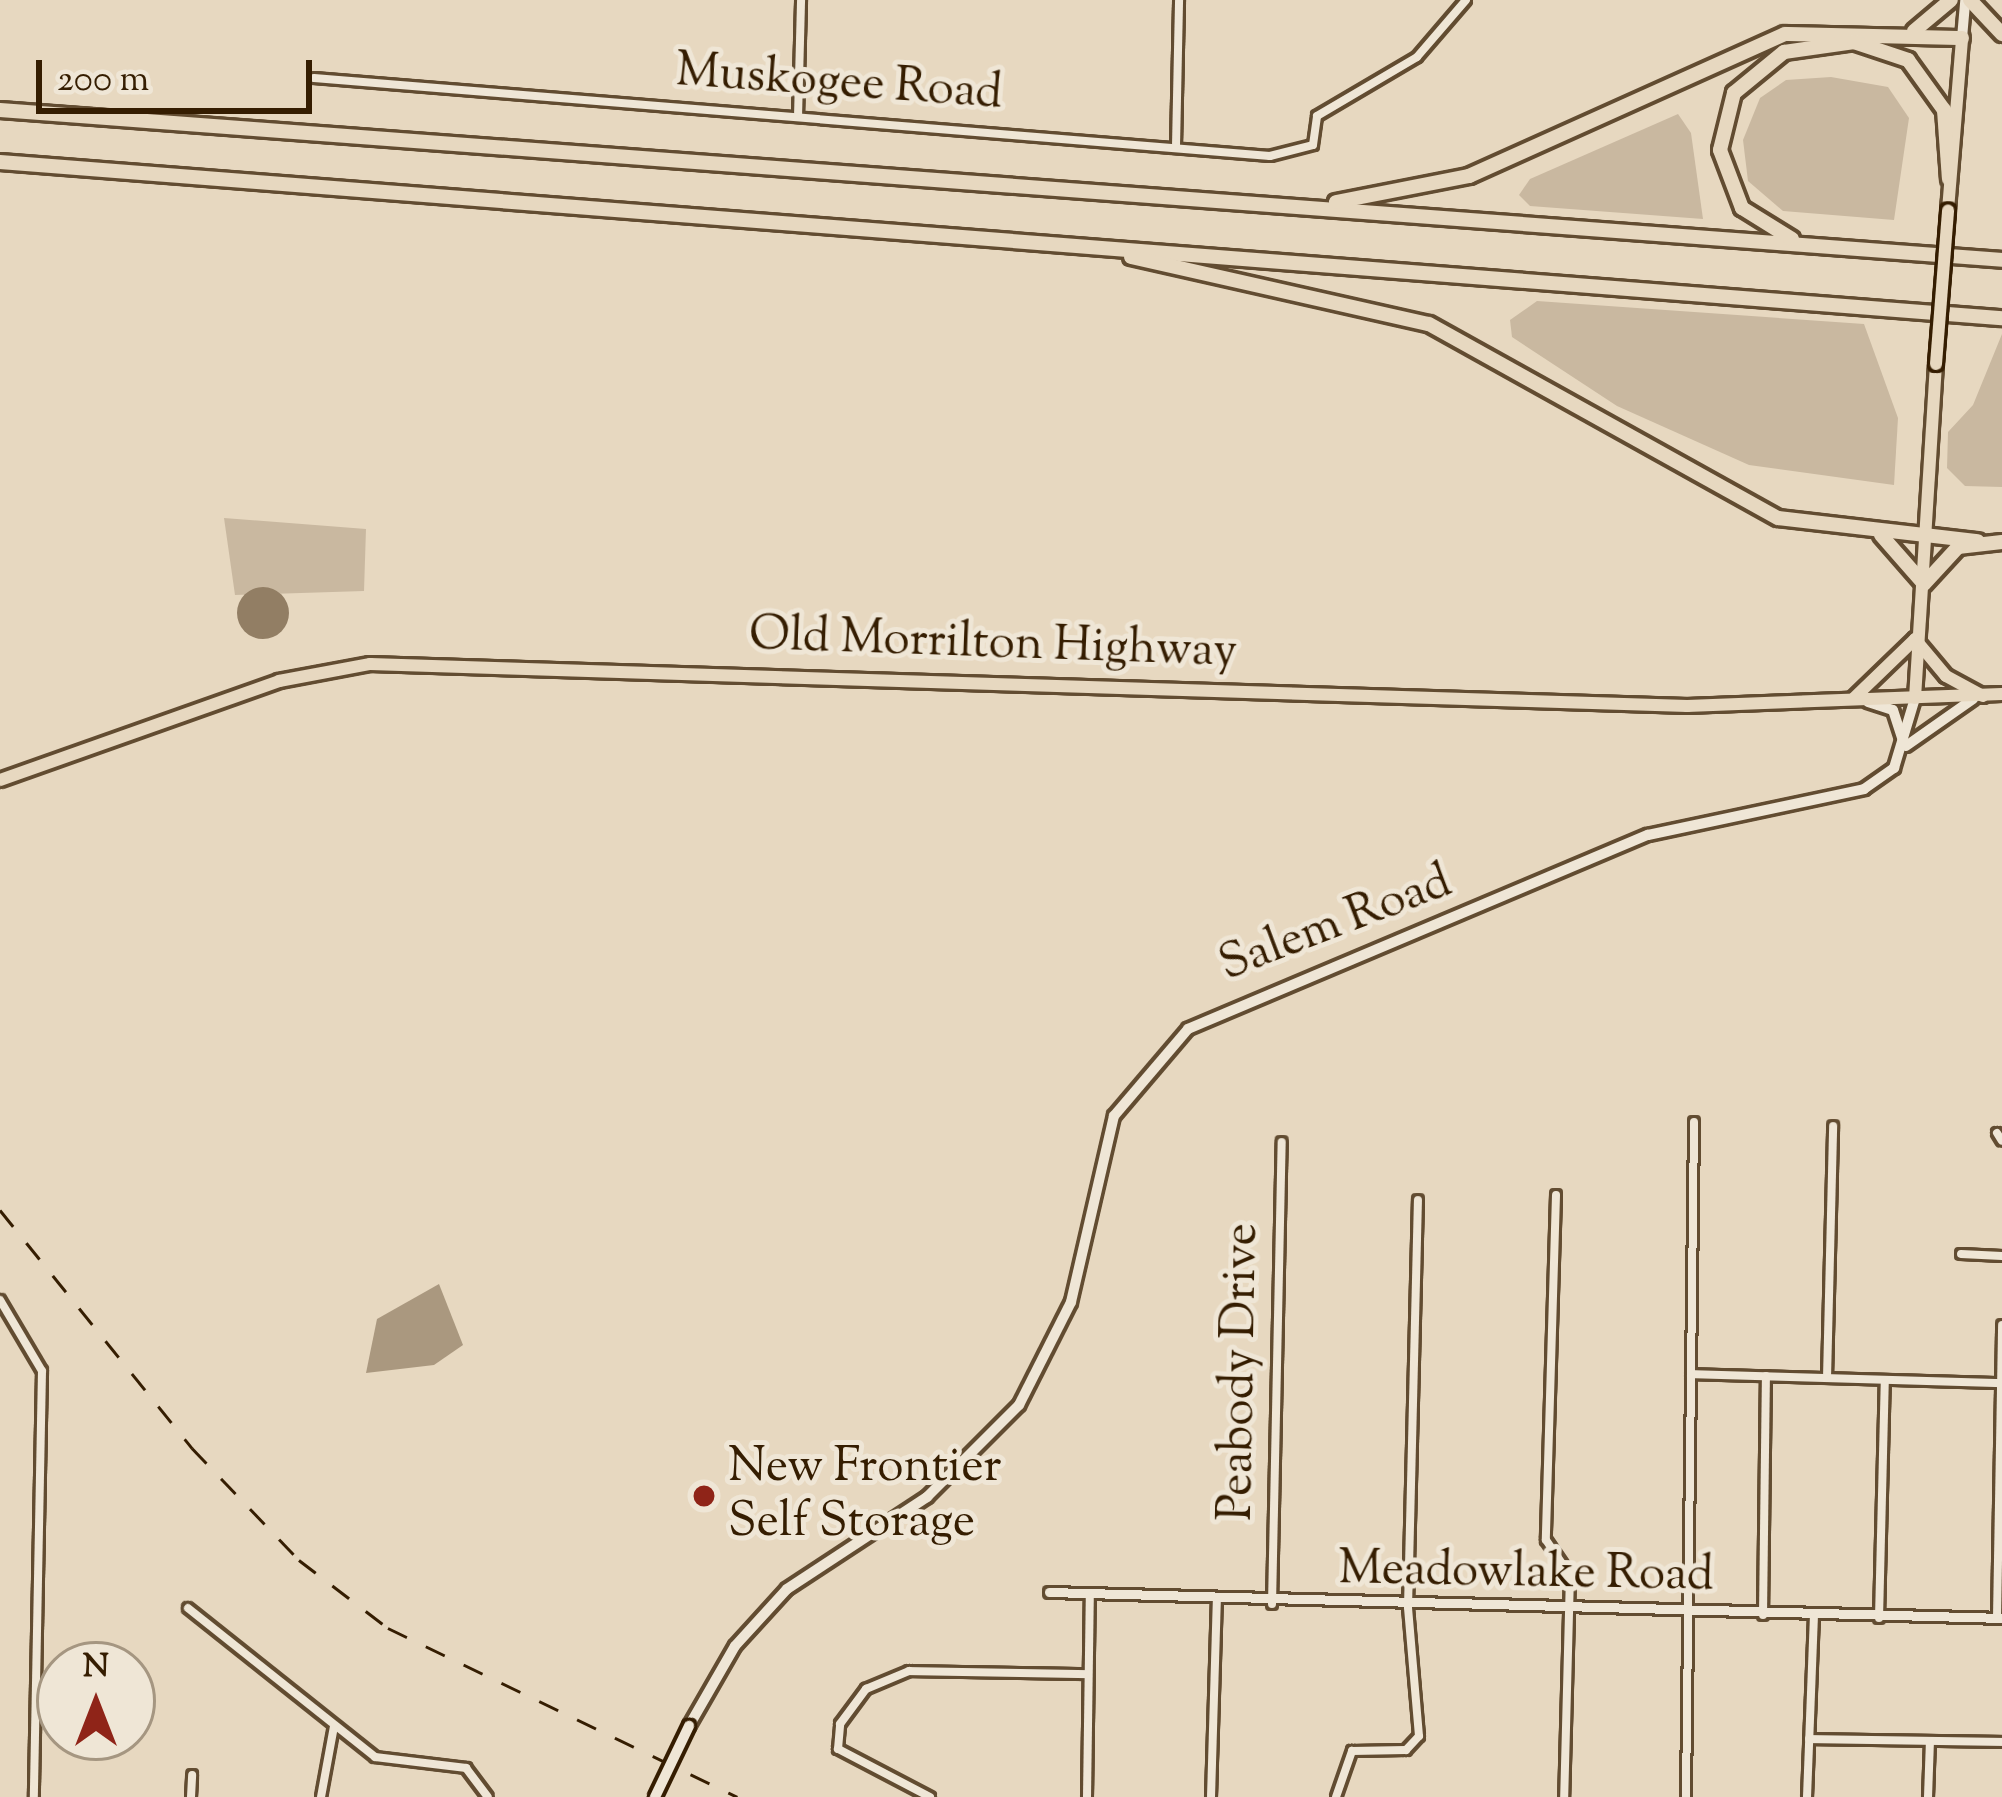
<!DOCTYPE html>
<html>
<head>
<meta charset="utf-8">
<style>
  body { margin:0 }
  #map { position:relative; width:2002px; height:1797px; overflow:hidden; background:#e7d8c0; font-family:"Sorts Mill Goudy",serif }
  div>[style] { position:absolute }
  .green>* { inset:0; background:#c9b8a0 }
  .water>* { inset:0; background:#aa987f }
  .building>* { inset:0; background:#927e64 }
  .round { border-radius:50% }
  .roads { filter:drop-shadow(3px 0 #624c31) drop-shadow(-3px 0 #624c31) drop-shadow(0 3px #624c31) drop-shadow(0 -3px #624c31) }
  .minor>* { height:8px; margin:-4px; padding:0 4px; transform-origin:4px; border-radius:4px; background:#efe6d6 }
  .tertiary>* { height:9px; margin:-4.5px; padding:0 4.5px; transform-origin:4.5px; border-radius:4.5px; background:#efe6d6 }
  .secondary>* { height:10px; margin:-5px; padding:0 5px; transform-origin:5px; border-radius:5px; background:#efe6d6 }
  .primary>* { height:12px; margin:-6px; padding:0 6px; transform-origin:6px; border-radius:6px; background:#e7d8c0 }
  .motorway>* { height:14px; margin:-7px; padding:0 7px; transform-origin:7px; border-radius:7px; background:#e7d8c0 }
  .rail>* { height:3px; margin-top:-1.5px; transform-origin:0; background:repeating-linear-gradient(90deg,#351d01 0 21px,transparent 0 42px) }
  .bridges { filter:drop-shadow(3px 0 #351d01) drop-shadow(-3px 0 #351d01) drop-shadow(0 3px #351d01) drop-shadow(0 -3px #351d01) }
  .secondary-bridge>* { height:10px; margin:-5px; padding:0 5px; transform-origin:5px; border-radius:5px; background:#efe6d6 }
  .primary-bridge>* { height:12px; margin:-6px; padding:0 6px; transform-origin:6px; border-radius:6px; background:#e7d8c0 }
  .dots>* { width:33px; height:33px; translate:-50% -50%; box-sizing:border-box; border:6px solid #efe6d6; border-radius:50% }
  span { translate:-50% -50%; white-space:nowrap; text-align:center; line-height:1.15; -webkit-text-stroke:10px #efe6d6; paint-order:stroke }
  .street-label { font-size:48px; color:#351d01 }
  .poi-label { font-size:48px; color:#351d01 }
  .left { translate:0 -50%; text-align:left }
  .north { position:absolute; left:36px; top:1641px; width:120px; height:120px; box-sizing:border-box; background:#efe6d6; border:3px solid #a59681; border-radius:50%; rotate:0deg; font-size:33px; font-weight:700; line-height:48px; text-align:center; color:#351d01 }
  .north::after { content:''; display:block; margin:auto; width:42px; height:54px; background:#8f2418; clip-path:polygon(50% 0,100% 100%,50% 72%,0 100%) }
  .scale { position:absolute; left:36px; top:60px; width:276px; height:54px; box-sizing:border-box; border:6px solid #351d01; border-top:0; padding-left:15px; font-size:36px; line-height:42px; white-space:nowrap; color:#351d01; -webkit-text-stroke:9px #efe6d6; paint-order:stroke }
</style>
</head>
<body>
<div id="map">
  <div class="green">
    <i style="clip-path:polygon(1831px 77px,1888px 87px,1909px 118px,1894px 220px,1783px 211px,1748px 181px,1743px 140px,1760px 98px,1786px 80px)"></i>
    <i style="clip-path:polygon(1678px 114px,1691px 133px,1703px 219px,1530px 206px,1519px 195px,1530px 179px)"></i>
    <i style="clip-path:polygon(1537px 301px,1864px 324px,1898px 418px,1894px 485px,1749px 465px,1617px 406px,1512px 337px,1510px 320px)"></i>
    <i style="clip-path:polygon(2002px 334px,2002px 487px,1965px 486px,1947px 468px,1948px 432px,1973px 405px)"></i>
    <i style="clip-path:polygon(224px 518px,366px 529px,364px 591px,235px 595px)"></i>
  </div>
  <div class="water">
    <i style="clip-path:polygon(439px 1284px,463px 1345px,434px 1365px,366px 1373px,377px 1319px)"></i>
  </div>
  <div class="building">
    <i class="round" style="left:237px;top:587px;width:52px;height:52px"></i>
  </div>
  <div class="roads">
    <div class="minor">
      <i style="left:314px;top:78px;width:959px;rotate:4.66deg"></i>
      <i style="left:1270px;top:156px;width:44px;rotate:-14.3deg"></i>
      <i style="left:1313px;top:145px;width:29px;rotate:-82deg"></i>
      <i style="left:1317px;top:116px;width:116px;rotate:-30.5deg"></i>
      <i style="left:1417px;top:57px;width:75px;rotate:-49.3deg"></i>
      <i style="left:798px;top:117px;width:117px;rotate:-88.5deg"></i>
      <i style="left:1176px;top:146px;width:146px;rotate:-88.8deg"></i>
      <i style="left:1997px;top:1133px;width:9px;rotate:58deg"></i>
      <i style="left:1556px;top:1195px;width:345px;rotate:91.7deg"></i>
      <i style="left:1546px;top:1540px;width:42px;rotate:55.6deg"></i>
      <i style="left:1570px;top:1575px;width:222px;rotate:91.5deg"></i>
      <i style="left:1961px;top:1254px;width:41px;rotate:2.8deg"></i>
      <i style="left:0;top:1300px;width:82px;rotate:59.4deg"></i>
      <i style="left:42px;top:1371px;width:426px;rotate:91.1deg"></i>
      <i style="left:1691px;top:1374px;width:309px;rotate:1.7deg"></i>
      <i style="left:1827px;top:1378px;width:252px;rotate:-88.6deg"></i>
      <i style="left:1272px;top:1604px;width:462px;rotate:-88.8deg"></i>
      <i style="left:188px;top:1608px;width:239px;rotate:38.5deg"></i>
      <i style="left:375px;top:1757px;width:92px;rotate:6.9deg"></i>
      <i style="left:466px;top:1768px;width:36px;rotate:53deg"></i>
      <i style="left:1763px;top:1615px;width:239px;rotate:-89.3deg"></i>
      <i style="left:1879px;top:1618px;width:238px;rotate:-88.6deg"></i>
      <i style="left:1997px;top:1618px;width:293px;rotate:-89deg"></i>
      <i style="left:1809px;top:1739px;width:193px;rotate:0.9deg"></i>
      <i style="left:191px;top:1797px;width:22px;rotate:-87deg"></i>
      <i style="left:321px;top:1797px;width:72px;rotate:-79.6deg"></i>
      <i style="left:930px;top:1797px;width:104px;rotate:-152.4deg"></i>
      <i style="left:838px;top:1749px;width:25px;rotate:-85deg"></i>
      <i style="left:840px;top:1724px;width:44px;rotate:-53.4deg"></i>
      <i style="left:866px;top:1689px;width:47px;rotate:-22.7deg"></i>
      <i style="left:909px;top:1671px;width:179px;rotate:1deg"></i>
      <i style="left:1087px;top:1797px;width:203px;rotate:-89.2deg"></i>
      <i style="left:1211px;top:1797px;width:197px;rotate:-88.3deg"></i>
      <i style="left:1336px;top:1797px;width:49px;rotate:-70.8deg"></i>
      <i style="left:1352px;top:1751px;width:54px;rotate:-1.1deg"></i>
      <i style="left:1406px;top:1750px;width:19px;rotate:-47deg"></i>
      <i style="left:1419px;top:1736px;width:129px;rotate:-94.9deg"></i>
      <i style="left:1408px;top:1607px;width:407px;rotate:-88.6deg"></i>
      <i style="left:1686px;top:1797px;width:675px;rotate:-89.32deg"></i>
      <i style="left:1807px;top:1797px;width:182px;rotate:-87.8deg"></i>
      <i style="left:1928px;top:1797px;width:56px;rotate:-88deg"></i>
    </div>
    <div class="tertiary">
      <i style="left:1049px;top:1592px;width:953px;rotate:1.56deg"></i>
    </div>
    <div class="secondary">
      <i style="left:1962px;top:38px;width:38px;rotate:-85deg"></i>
      <i style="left:1868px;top:702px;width:26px;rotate:18deg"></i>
      <i style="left:1893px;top:710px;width:32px;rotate:72deg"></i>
      <i style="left:1906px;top:746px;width:82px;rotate:-35deg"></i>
      <i style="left:689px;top:1726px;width:92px;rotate:-60.1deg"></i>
      <i style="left:735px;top:1646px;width:77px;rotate:-47.6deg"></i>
      <i style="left:787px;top:1589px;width:168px;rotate:-33.3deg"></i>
      <i style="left:927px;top:1497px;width:130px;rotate:-45deg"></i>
      <i style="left:1019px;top:1405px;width:115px;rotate:-63.2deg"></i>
      <i style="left:1071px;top:1302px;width:191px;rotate:-77deg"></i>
      <i style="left:1114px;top:1116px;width:114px;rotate:-49.6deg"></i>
      <i style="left:1188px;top:1029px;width:499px;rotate:-22.9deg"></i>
      <i style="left:1648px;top:835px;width:221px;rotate:-12deg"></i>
      <i style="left:1864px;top:789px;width:37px;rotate:-35deg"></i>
      <i style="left:1894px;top:768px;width:73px;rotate:-73.3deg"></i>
    </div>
    <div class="primary">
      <i style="left:1948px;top:210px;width:173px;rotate:-85.3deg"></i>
      <i style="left:1854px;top:698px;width:85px;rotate:-44deg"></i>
      <i style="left:1915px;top:639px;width:48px;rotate:50deg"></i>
      <i style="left:1946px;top:676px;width:42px;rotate:28.4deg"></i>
      <i style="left:1915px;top:698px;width:335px;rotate:-86.4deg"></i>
      <i style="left:0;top:780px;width:296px;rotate:-19.5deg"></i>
      <i style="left:279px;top:681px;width:93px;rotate:-10.6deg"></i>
      <i style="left:370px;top:664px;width:1318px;rotate:1.83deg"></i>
      <i style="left:1687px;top:706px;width:315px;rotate:-2.2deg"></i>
    </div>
    <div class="motorway">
      <i style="left:1970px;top:0;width:47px;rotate:46.7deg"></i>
      <i style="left:1914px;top:31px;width:48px;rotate:-40deg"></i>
      <i style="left:0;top:110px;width:2008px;rotate:4.28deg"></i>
      <i style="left:0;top:162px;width:2008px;rotate:4.46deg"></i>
      <i style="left:1336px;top:202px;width:136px;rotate:-11.1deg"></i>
      <i style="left:1469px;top:176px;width:346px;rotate:-24.2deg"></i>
      <i style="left:1785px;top:34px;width:177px;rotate:1.3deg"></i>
      <i style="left:1792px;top:239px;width:59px;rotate:-148.2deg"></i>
      <i style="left:1742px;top:208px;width:62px;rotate:-110.8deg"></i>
      <i style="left:1720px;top:150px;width:59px;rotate:-76.2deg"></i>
      <i style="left:1734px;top:93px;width:65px;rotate:-39.4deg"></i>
      <i style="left:1784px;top:52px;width:71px;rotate:-8.1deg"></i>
      <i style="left:1854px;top:42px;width:57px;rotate:18.4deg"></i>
      <i style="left:1908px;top:60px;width:62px;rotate:54.2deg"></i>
      <i style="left:1944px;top:110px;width:69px;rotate:85.9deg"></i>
      <i style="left:1131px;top:257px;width:305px;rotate:12.7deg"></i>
      <i style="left:1429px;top:324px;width:399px;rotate:29.1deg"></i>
      <i style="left:1778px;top:518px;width:201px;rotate:6.6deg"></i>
      <i style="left:1881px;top:535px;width:65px;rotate:48.7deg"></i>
      <i style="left:1924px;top:584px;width:50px;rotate:-47.4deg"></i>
      <i style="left:1958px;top:547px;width:44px;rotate:-6.5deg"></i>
    </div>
  </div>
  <div class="rail">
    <i style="left:0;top:1210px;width:306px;rotate:51.1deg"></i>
    <i style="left:192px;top:1448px;width:155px;rotate:46.3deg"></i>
    <i style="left:299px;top:1560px;width:112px;rotate:37.4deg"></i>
    <i style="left:388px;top:1628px;width:388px;rotate:25.8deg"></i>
  </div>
  <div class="bridges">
    <div class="secondary-bridge">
      <i style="left:655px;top:1797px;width:79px;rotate:-64.4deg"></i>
    </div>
    <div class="primary-bridge">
      <i style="left:1936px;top:364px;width:154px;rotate:-85.5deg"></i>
    </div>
  </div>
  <div class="dots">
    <i style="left:704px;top:1496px;background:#8f2418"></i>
  </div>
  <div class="street-label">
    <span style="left:839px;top:84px;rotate:4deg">Muskogee Road</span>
    <span style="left:993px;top:645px;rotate:2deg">Old Morrilton Highway</span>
    <span style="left:1336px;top:925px;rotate:-21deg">Salem Road</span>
    <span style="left:1241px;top:1372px;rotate:-89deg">Peabody Drive</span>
    <span style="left:1526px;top:1574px;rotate:1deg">Meadowlake Road</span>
  </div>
  <div class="poi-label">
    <span class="left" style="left:728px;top:1496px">New Frontier<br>Self Storage</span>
  </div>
  <div class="north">N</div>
  <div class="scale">200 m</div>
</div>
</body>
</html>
